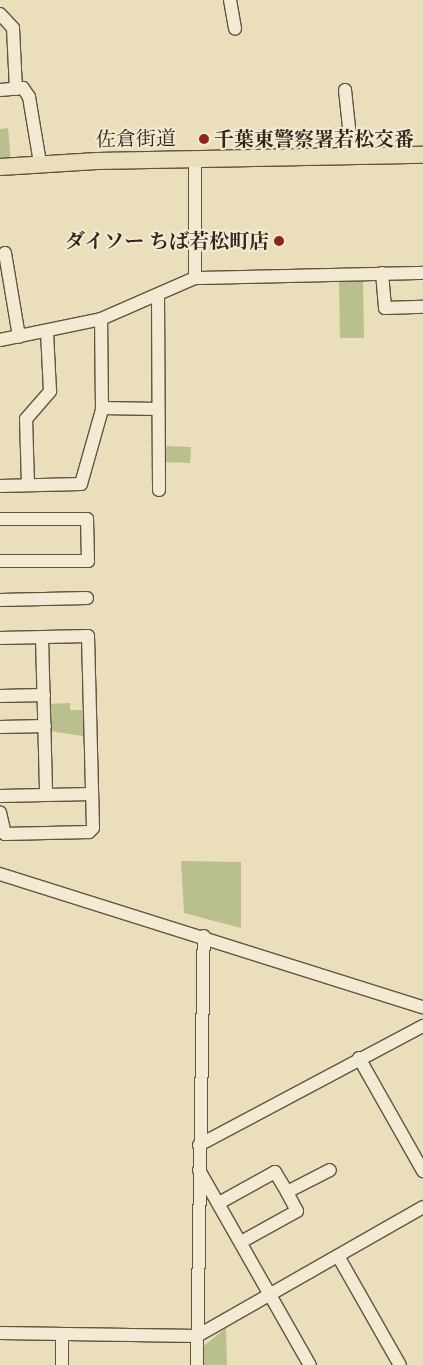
<!DOCTYPE html>
<html>
<head>
<meta charset="utf-8">
<style>
  body { margin:0 }
  #map { position:relative; width:423px; height:1365px; overflow:hidden; background:#ebdeba; font-family:"EB Garamond","Noto Serif JP",serif }
  div>[style] { position:absolute }
  .green>* { inset:0; background:#bac08d }
  .roads { filter:drop-shadow(1px 0 #625343) drop-shadow(-1px 0 #625343) drop-shadow(0 1px #625343) drop-shadow(0 -1px #625343) }
  .minor>* { height:12px; margin:-6px; padding:0 6px; transform-origin:6px; border-radius:6px; background:#f2ead2 }
  .major>* { height:16px; margin:-8px; padding:0 8px; transform-origin:8px; border-radius:8px; background:#ebdeba }
  .dots>* { width:14px; height:14px; translate:-50% -50%; box-sizing:border-box; border:2px solid #f2ead2; border-radius:50% }
  span { translate:-50% -50%; white-space:nowrap; text-align:center; line-height:1.15; -webkit-text-stroke:4px #f2ead2; paint-order:stroke }
  .street-label { font-size:20px; color:#34251b }
  .poi-label { font-size:20px; color:#34251b; font-weight:700 }
  .left { translate:0 -50%; text-align:left }
  .right { translate:-100% -50%; text-align:right }
</style>
</head>
<body>
<div id="map">
  <div class="green">
    <i style="clip-path:polygon(8px 128px,11px 163px,0 163px,0 129px)"></i>
    <i style="clip-path:polygon(363px 281px,364px 338px,340px 338px,339px 282px)"></i>
    <i style="clip-path:polygon(163px 446px,191px 447px,190px 463px,163px 462px)"></i>
    <i style="clip-path:polygon(70px 703px,70px 710px,87px 710px,88px 737px,51px 731px,50px 704px)"></i>
    <i style="clip-path:polygon(181px 861px,241px 862px,241px 928px,184px 913px)"></i>
    <i style="clip-path:polygon(226px 1328px,227px 1365px,201px 1365px,201px 1348px)"></i>
  </div>
  <div class="roads">
    <div class="minor">
      <i style="left:230px;top:0;width:29px;rotate:80deg"></i>
      <i style="left:0;top:14px;width:19px;rotate:47deg"></i>
      <i style="left:13px;top:28px;width:61px;rotate:87.2deg"></i>
      <i style="left:0;top:90px;width:23px;rotate:-5deg"></i>
      <i style="left:23px;top:88px;width:11px;rotate:56deg"></i>
      <i style="left:29px;top:97px;width:67px;rotate:80.5deg"></i>
      <i style="left:345px;top:90px;width:66px;rotate:83.9deg"></i>
      <i style="left:5px;top:253px;width:85px;rotate:80.5deg"></i>
      <i style="left:382px;top:273px;width:35px;rotate:85deg"></i>
      <i style="left:385px;top:308px;width:38px;rotate:-2deg"></i>
      <i style="left:195px;top:278px;width:119px;rotate:-90deg"></i>
      <i style="left:158px;top:295px;width:195px;rotate:89.7deg"></i>
      <i style="left:0;top:340px;width:103px;rotate:-11.7deg"></i>
      <i style="left:101px;top:319px;width:103px;rotate:-23.6deg"></i>
      <i style="left:195px;top:278px;width:228px;rotate:-1.3deg"></i>
      <i style="left:102px;top:408px;width:56px;rotate:1deg"></i>
      <i style="left:28px;top:485px;width:66px;rotate:-91.7deg"></i>
      <i style="left:26px;top:419px;width:37px;rotate:-49deg"></i>
      <i style="left:50px;top:391px;width:60px;rotate:-92.9deg"></i>
      <i style="left:0;top:486px;width:81px;rotate:-1.4deg"></i>
      <i style="left:81px;top:484px;width:77px;rotate:-74.2deg"></i>
      <i style="left:102px;top:410px;width:91px;rotate:-90.6deg"></i>
      <i style="left:0;top:519px;width:87px"></i>
      <i style="left:87px;top:519px;width:42px;rotate:88.6deg"></i>
      <i style="left:88px;top:561px;width:88px;rotate:180deg"></i>
      <i style="left:0;top:600px;width:87px;rotate:-1.3deg"></i>
      <i style="left:42px;top:637px;width:158px;rotate:88.5deg"></i>
      <i style="left:0;top:638px;width:88px;rotate:-1.3deg"></i>
      <i style="left:88px;top:636px;width:192px;rotate:88.5deg"></i>
      <i style="left:93px;top:828px;width:6px;rotate:135deg"></i>
      <i style="left:89px;top:832px;width:84px;rotate:178.6deg"></i>
      <i style="left:5px;top:834px;width:22px;rotate:-103deg"></i>
      <i style="left:0;top:696px;width:44px;rotate:-1.3deg"></i>
      <i style="left:0;top:727px;width:45px;rotate:-1.3deg"></i>
      <i style="left:0;top:796px;width:92px;rotate:-1.2deg"></i>
      <i style="left:0;top:874px;width:443px;rotate:17.5deg"></i>
      <i style="left:359px;top:1058px;width:130px;rotate:60.5deg"></i>
      <i style="left:199px;top:1145px;width:254px;rotate:-28deg"></i>
      <i style="left:199px;top:1170px;width:224px;rotate:60.4deg"></i>
      <i style="left:219px;top:1203px;width:64px;rotate:-29deg"></i>
      <i style="left:275px;top:1172px;width:23px;rotate:59deg"></i>
      <i style="left:287px;top:1192px;width:48px;rotate:-27.1deg"></i>
      <i style="left:241px;top:1242px;width:64px;rotate:-29deg"></i>
      <i style="left:297px;top:1211px;width:21px;rotate:-118deg"></i>
      <i style="left:338px;top:1256px;width:125px;rotate:60.4deg"></i>
      <i style="left:0;top:1333px;width:197px;rotate:0.9deg"></i>
      <i style="left:197px;top:1336px;width:260px;rotate:-29.7deg"></i>
      <i style="left:62px;top:1365px;width:31px;rotate:-90deg"></i>
      <i style="left:197px;top:1365px;width:429px;rotate:-89.1deg"></i>
    </div>
    <div class="major">
      <i style="left:0;top:167px;width:97px;rotate:-3.5deg"></i>
      <i style="left:97px;top:161px;width:326px;rotate:-1.1deg"></i>
    </div>
  </div>
  <div class="dots">
    <i style="left:204px;top:139px;background:#8f2418"></i>
    <i style="left:279px;top:241px;background:#8f2418"></i>
  </div>
  <div class="street-label">
    <span style="left:136px;top:139px;rotate:-1deg">佐倉街道</span>
  </div>
  <div class="poi-label">
    <span class="left" style="left:214px;top:139px">千葉東警察署若松交番</span>
    <span class="right" style="left:269px;top:241px">ダイソー ちば若松町店</span>
  </div>
</div>
</body>
</html>
